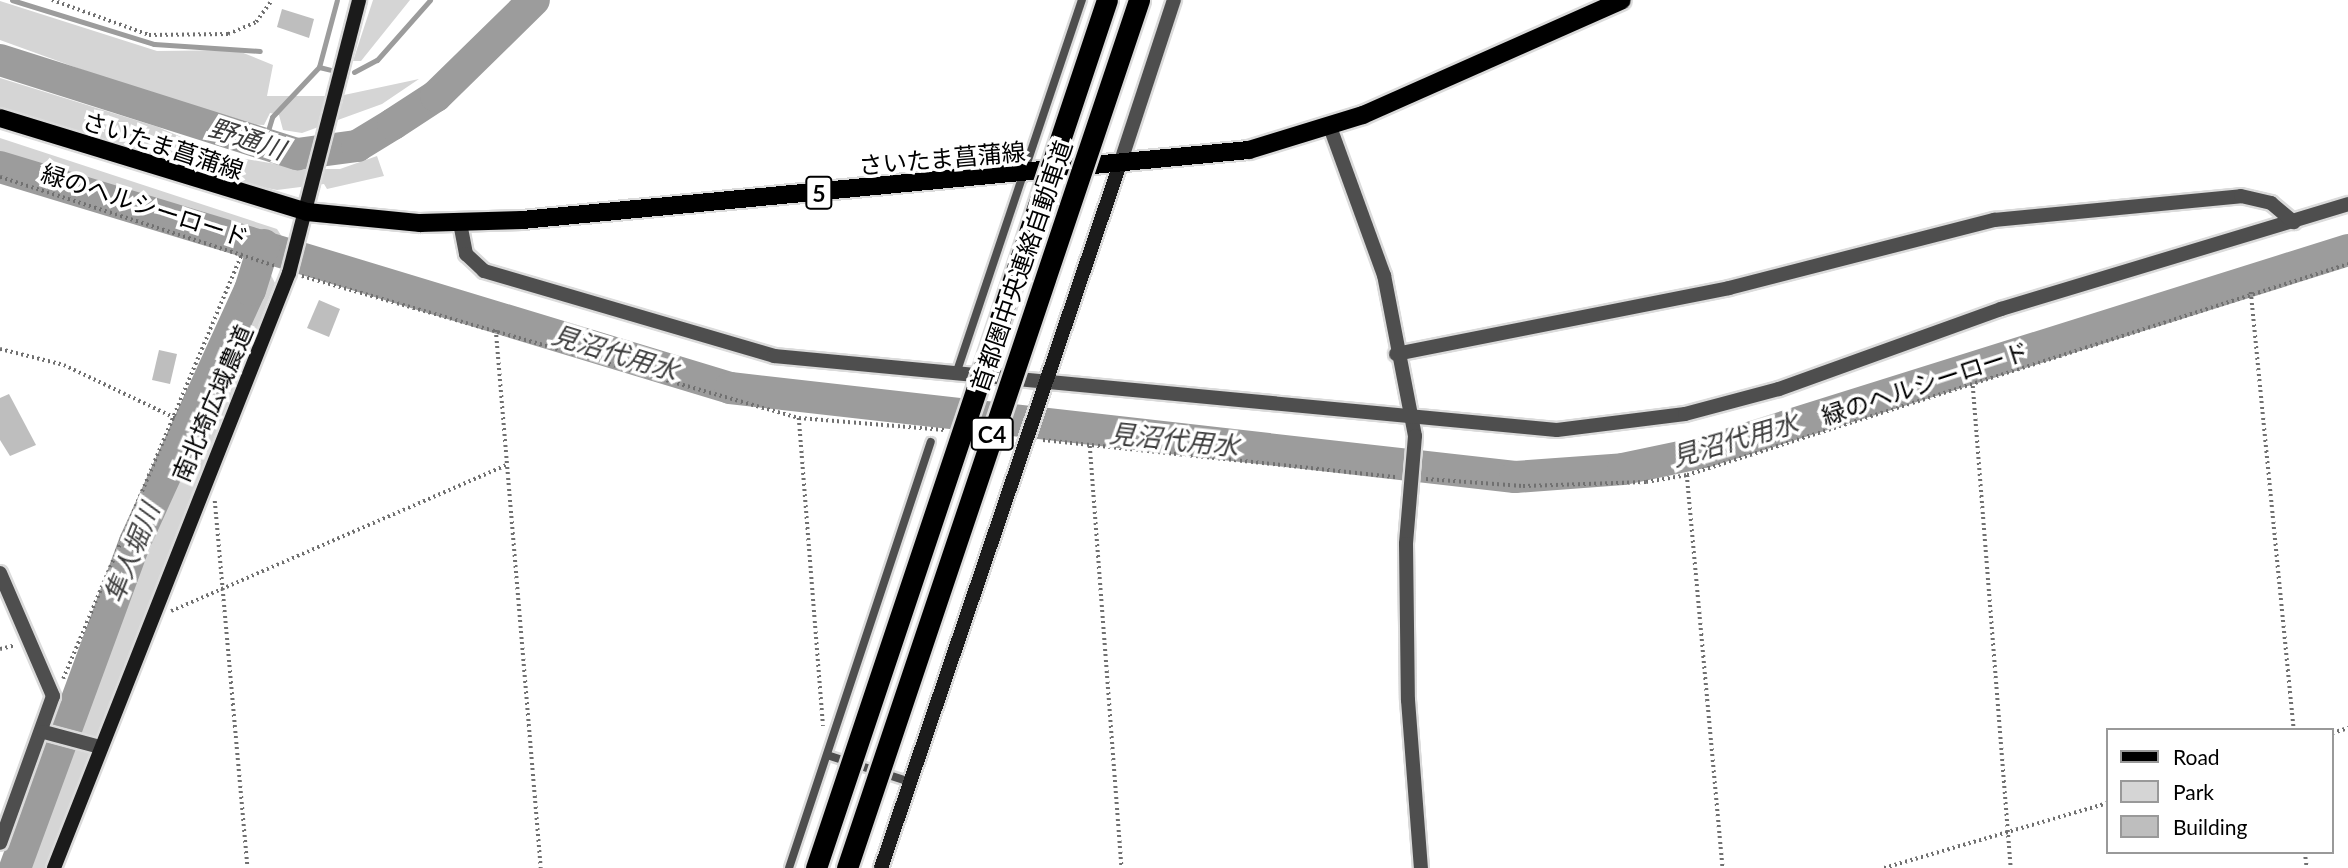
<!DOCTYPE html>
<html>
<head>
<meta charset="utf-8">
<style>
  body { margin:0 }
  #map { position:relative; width:2348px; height:868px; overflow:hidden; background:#fff; font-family:Lato,"Noto Sans JP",sans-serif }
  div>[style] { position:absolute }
  .green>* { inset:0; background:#d5d5d5 }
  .stream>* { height:5px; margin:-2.5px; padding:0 2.5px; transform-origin:2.5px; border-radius:2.5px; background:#9c9c9c }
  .river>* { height:32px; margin:-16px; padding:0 16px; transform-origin:16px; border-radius:16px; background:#9c9c9c }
  .building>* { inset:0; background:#bebebe }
  .path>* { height:3.5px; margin-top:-1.75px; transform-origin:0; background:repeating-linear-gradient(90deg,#707070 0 2px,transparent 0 5.5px) }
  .roads { filter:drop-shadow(2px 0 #dbdbdb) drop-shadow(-2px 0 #dbdbdb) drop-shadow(0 2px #dbdbdb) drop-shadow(0 -2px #dbdbdb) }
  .lane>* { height:8px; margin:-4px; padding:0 4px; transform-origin:4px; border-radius:4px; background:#4e4e4e }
  .street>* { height:14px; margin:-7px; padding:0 7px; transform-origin:7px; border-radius:7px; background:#4e4e4e }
  .secondary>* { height:14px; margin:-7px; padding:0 7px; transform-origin:7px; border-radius:7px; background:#1b1b1b }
  .primary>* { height:18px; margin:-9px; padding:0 9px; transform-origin:9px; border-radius:9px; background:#000 }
  .bridges { filter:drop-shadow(2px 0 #dbdbdb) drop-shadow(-2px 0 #dbdbdb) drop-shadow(0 2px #dbdbdb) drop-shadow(0 -2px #dbdbdb) }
  .highway-bridge>* { height:21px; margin:-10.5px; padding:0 10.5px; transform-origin:10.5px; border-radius:10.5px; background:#000 }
  span { translate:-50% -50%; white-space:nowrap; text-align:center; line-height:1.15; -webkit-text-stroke:7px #fff; paint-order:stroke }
  .shield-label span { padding:2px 5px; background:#fff; border:2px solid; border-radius:5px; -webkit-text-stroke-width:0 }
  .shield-label { font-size:23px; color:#000; font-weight:700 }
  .street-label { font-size:24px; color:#000 }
  .water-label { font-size:26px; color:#3d3d3d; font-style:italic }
  .legend { position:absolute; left:2106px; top:728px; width:228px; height:126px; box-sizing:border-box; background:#fff; border:2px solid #999; margin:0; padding:9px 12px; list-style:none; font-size:21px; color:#000 }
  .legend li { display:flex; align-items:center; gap:14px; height:35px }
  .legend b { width:35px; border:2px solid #999 }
</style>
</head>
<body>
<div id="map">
  <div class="green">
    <i style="clip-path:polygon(373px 0,410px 0,361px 61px,353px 61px)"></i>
    <i style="clip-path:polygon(0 1px,157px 51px,236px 50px,273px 65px,267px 96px,325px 96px,324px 102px,342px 104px,344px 95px,419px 79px,382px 104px,302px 133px,283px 130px,279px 115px,270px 113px,264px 125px,229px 123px,0 40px)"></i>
    <i style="clip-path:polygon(0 78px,158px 127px,223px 155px,305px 169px,340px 169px,377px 156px,384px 176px,327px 189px,324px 184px,277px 190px,230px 181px,0 108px)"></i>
    <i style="clip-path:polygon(0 138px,277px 229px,286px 243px,0 155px)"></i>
    <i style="clip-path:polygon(245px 262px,269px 271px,275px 283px,45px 868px,22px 868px,140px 543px,237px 335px,256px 281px,252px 272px,129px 543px,21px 841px,10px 868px,1px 868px,110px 570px)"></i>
  </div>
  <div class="stream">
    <i style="left:12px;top:0;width:149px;rotate:17.2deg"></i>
    <i style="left:154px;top:44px;width:106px;rotate:3.8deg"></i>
    <i style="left:319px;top:67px;width:12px;rotate:14deg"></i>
    <i style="left:354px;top:72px;width:26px;rotate:-28deg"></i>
    <i style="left:377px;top:60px;width:80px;rotate:-48.5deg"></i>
    <i style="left:263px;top:147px;width:31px;rotate:-73deg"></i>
    <i style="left:272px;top:117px;width:69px;rotate:-46.8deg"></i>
    <i style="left:319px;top:67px;width:69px;rotate:-75deg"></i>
  </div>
  <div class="river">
    <i style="left:0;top:60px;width:312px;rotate:17.6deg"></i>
    <i style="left:297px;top:154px;width:61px;rotate:-7.6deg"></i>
    <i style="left:357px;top:146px;width:42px;rotate:-31.4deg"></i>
    <i style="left:393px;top:124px;width:51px;rotate:-33.1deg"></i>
    <i style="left:436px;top:96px;width:137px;rotate:-44.4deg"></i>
    <i style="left:0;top:167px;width:763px;rotate:16.84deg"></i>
    <i style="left:730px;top:388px;width:790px;rotate:6.47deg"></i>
    <i style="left:1515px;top:477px;width:108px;rotate:-4.2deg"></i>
    <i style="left:1623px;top:469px;width:83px;rotate:-11.9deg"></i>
    <i style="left:1704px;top:452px;width:675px;rotate:-17.41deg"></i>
    <i style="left:15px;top:868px;width:347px;rotate:-69.8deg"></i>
    <i style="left:135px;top:542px;width:277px;rotate:-65.5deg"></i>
    <i style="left:250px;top:290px;width:47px;rotate:-72.7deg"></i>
  </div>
  <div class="building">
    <i style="clip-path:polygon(282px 9px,314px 19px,309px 38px,277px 27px)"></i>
    <i style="clip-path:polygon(319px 300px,340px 309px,329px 337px,307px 328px)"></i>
    <i style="clip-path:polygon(159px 350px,177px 354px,170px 384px,152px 380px)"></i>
    <i style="clip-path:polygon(9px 394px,36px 445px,10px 456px,0 440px,0 398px)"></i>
  </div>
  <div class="path">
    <i style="left:52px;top:0;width:103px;rotate:19.8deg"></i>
    <i style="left:149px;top:35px;width:79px;rotate:-0.7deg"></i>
    <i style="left:228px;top:34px;width:30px;rotate:-23deg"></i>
    <i style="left:256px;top:22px;width:27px;rotate:-54deg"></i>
    <i style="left:0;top:177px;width:289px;rotate:17.9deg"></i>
    <i style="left:302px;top:276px;width:517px;rotate:15.95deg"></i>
    <i style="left:799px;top:418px;width:146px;rotate:4.7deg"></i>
    <i style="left:2251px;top:292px;width:440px;rotate:84.4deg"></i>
    <i style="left:496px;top:330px;width:540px;rotate:85.22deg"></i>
    <i style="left:0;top:349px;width:66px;rotate:14deg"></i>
    <i style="left:64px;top:365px;width:123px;rotate:25.5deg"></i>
    <i style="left:1973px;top:386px;width:483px;rotate:85.5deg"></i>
    <i style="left:799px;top:418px;width:309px;rotate:85.5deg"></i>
    <i style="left:1043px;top:440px;width:356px;rotate:6deg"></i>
    <i style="left:1090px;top:446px;width:423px;rotate:85.7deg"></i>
    <i style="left:1687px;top:475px;width:395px;rotate:84.8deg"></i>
    <i style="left:1426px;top:479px;width:97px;rotate:4.1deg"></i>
    <i style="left:1523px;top:486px;width:123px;rotate:-1.9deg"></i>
    <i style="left:1646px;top:482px;width:42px;rotate:-9.7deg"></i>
    <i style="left:1687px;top:475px;width:694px;rotate:-17.7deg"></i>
    <i style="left:215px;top:501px;width:368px;rotate:84.9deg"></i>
    <i style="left:171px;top:611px;width:365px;rotate:-23.5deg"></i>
    <i style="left:0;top:649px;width:16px;rotate:-14deg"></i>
    <i style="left:63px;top:679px;width:462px;rotate:-67.2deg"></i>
    <i style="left:2332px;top:733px;width:17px;rotate:-17deg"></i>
    <i style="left:2305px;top:852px;width:16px;rotate:83deg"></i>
    <i style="left:1884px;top:868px;width:233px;rotate:-16.2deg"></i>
  </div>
  <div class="roads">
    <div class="lane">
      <i style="left:956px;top:374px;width:395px;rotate:-71.4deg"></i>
      <i style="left:827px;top:755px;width:87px;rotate:18deg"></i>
      <i style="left:789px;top:868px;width:449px;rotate:-71.6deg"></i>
    </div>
    <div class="street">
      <i style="left:1330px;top:127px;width:158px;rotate:70deg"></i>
      <i style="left:1384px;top:275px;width:164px;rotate:79.1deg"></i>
      <i style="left:1415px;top:436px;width:108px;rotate:94.8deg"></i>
      <i style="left:1406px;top:544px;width:156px;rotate:89.3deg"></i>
      <i style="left:1408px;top:700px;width:169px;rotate:85.6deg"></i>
      <i style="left:1119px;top:167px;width:176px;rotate:-71.8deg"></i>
      <i style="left:460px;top:223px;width:32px;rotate:79deg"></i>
      <i style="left:466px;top:254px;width:25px;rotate:43deg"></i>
      <i style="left:484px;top:271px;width:302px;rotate:16.3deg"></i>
      <i style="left:774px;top:356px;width:786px;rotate:5.4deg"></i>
      <i style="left:1557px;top:430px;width:129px;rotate:-7.1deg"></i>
      <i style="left:1685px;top:414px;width:97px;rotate:-14.9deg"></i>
      <i style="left:1779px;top:389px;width:236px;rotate:-19.8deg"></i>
      <i style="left:2001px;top:309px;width:363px;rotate:-16.8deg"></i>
      <i style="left:1396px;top:354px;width:339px;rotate:-11.2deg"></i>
      <i style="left:1729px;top:288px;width:274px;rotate:-14.4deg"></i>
      <i style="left:1994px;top:220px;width:248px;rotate:-5.5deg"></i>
      <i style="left:2241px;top:196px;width:31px;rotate:13deg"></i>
      <i style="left:2271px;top:203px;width:30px;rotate:40deg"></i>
      <i style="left:0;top:573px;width:134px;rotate:66.7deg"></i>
      <i style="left:53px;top:696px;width:156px;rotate:109.8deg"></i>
      <i style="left:44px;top:732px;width:58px;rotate:15deg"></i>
    </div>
    <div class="secondary">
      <i style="left:54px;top:868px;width:640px;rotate:-68.45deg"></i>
      <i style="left:289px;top:273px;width:282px;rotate:-75.6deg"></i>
      <i style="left:881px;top:868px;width:740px;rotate:-71.25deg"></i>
    </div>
    <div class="primary">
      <i style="left:0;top:118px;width:321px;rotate:17deg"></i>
      <i style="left:307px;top:212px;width:114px;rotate:5.6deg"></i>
      <i style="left:420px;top:223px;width:102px;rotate:-1.7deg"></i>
      <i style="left:522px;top:220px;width:730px;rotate:-5.5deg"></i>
      <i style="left:1249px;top:150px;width:119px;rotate:-17.1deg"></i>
      <i style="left:1363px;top:115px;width:283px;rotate:-23.9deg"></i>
    </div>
  </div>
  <div class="bridges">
    <div class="highway-bridge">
      <i style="left:816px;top:868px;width:915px;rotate:-71.47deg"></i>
      <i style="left:847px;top:868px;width:916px;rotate:-71.41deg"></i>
    </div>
  </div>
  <div class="shield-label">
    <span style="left:819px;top:193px">5</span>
    <span style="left:992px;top:434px">C4</span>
  </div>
  <div class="street-label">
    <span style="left:163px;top:145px;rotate:18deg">さいたま菖蒲線</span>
    <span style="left:942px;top:158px;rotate:-5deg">さいたま菖蒲線</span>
    <span style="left:145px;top:205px;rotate:18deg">緑のヘルシーロード</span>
    <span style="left:1021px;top:266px;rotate:-71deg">首都圏中央連絡自動車道</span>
    <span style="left:1925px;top:383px;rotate:-18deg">緑のヘルシーロード</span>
    <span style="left:212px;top:403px;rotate:-67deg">南北埼広域農道</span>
  </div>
  <div class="water-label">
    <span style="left:247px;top:139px;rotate:18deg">野通川</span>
    <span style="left:615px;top:353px;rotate:17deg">見沼代用水</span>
    <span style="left:1174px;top:440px;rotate:6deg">見沼代用水</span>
    <span style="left:1735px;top:440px;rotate:-16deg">見沼代用水</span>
    <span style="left:132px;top:553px;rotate:-68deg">隼人堀川</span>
  </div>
  <ul class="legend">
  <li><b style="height:9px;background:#000"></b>Road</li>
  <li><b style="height:19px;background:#d5d5d5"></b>Park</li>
  <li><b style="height:19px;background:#bebebe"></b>Building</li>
  </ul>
</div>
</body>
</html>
